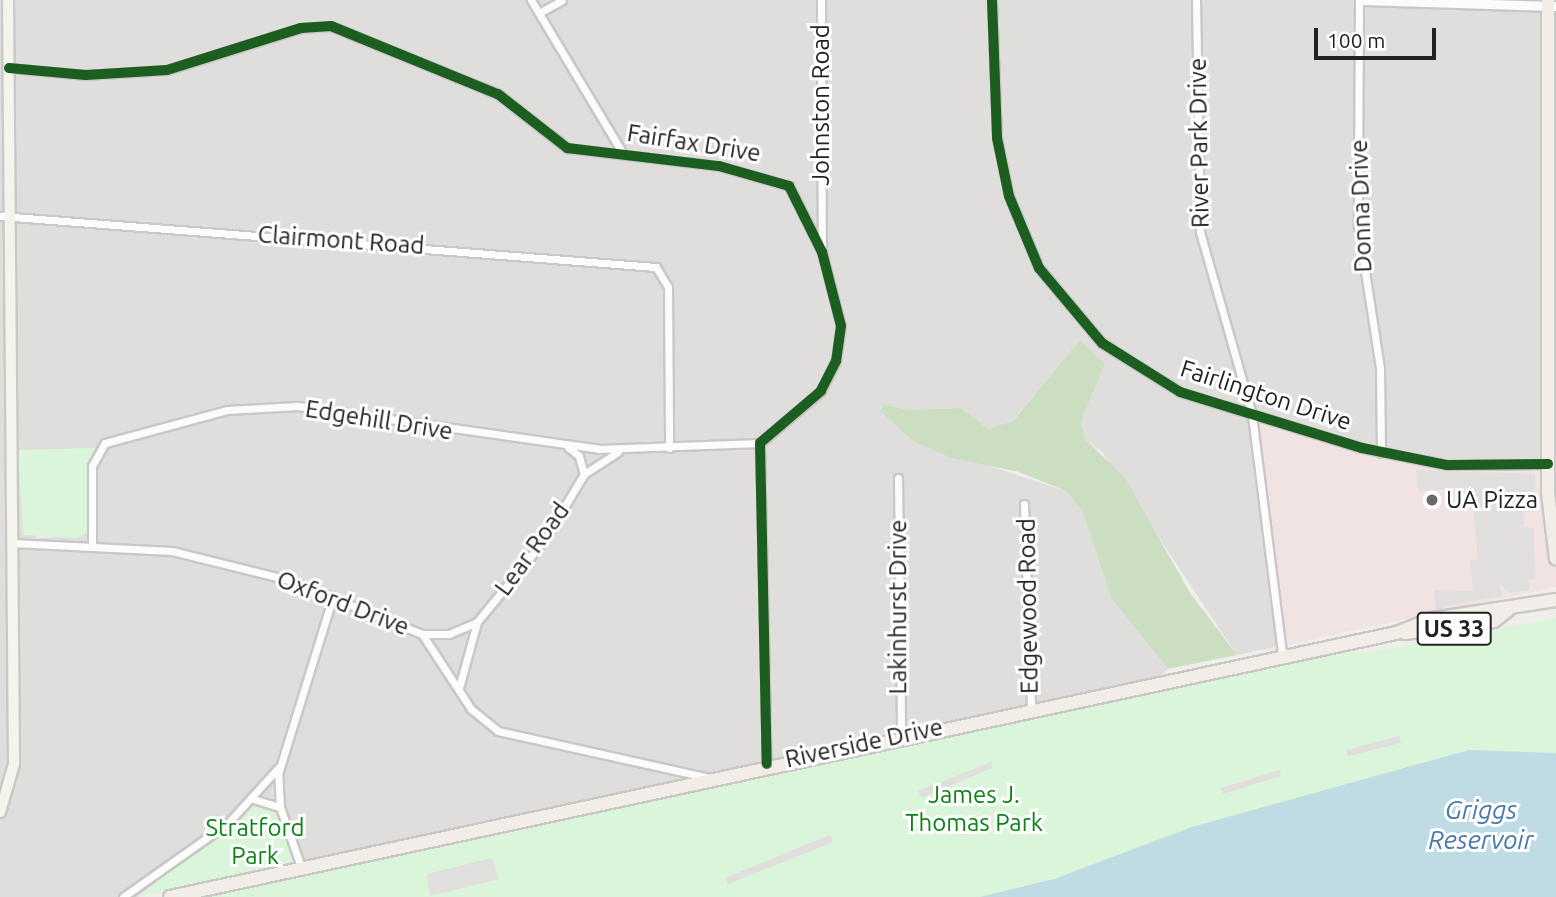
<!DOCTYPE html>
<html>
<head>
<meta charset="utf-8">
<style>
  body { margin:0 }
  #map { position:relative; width:1556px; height:897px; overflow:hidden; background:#f0eeeb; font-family:Ubuntu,sans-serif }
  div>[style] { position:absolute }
  .residential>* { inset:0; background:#dfdedc }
  .commercial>* { inset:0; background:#f1e3e1 }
  .forest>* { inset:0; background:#cbdec1 }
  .park>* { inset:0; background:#daf5da }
  .parking>* { inset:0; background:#e0dfde }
  .water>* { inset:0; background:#bfdbe3 }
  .roads { filter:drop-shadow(2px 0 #c9c8c7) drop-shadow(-2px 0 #c9c8c7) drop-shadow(0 2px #c9c8c7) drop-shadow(0 -2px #c9c8c7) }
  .minor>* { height:7px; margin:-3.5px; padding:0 3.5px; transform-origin:3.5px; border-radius:3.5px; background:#fdfcfc }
  .tertiary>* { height:9px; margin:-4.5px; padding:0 4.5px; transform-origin:4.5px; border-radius:4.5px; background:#fdfcfc }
  .secondary>* { height:10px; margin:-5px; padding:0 5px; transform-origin:5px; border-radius:5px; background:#f4f4ed }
  .primary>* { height:12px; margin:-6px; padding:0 6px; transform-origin:6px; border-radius:6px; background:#f3ede7 }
  .cycleway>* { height:10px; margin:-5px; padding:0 5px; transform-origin:5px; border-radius:5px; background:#1b5e20 }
  .dots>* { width:19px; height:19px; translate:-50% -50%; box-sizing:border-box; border:4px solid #fff; border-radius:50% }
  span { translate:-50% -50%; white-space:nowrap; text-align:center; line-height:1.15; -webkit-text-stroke:6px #fff; paint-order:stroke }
  .shield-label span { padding:2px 5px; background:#fff; border:2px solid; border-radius:5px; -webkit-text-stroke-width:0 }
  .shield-label { font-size:23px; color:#222; font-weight:700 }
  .street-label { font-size:24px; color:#222 }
  .poi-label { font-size:24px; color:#222 }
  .left { translate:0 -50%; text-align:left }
  .park-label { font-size:24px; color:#0c8416 }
  .water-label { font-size:26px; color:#4a7aab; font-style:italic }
  .scale { position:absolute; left:1314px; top:28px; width:122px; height:32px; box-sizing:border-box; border:4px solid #222; border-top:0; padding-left:9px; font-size:21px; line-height:24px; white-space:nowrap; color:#222; -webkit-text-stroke:5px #fff; paint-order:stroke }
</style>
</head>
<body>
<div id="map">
  <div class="residential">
    <i style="clip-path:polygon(evenodd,0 0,1556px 0,1556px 361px,1548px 362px,1548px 464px,1281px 646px,1237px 655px,1103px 453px,1085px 439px,1081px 421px,1105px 364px,1080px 341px,1012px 421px,988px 430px,961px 408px,906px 410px,885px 404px,913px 441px,1066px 491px,1082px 510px,1111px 598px,1168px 669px,1152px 682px,301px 867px,278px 810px,254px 803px,138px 897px,0 897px,0 0,94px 448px,87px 533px,35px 539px,94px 448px)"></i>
  </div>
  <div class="commercial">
    <i style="clip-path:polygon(1556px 361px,1556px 587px,1281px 646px,1252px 415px,1415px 462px,1548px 464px,1547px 362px)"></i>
  </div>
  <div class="forest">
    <i style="clip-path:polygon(1080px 340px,1105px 364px,1081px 421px,1085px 439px,1125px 478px,1190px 593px,1237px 655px,1168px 669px,1111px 598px,1082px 510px,1066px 491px,1019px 472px,952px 458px,913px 441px,880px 411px,884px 404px,906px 410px,961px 408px,988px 429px,1013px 421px)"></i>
  </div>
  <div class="park">
    <i style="clip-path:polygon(95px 448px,87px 533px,77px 538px,23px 535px,18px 450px)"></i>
    <i style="clip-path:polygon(1556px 618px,1556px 753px,980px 897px,170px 897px,1315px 648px,1367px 653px)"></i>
    <i style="clip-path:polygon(254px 803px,278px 810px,292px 855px,289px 862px,138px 897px)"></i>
  </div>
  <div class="parking">
    <i style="clip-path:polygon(1416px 470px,1535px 474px,1535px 512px,1524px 512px,1524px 527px,1534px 528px,1535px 579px,1528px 580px,1530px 590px,1510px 593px,1500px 585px,1502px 596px,1445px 606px,1436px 614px,1434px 590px,1473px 591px,1470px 560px,1478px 559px,1471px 487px,1418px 491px)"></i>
    <i style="clip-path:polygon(1399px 736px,1401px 743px,1348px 756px,1346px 750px)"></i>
    <i style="clip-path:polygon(991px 762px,992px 768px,922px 798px,918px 791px)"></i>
    <i style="clip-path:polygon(1279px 770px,1281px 776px,1223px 794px,1221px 788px)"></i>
    <i style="clip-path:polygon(830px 835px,833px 842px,728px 884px,725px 878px)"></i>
    <i style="clip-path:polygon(492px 858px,499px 879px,430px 896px,427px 874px)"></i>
  </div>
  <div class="water">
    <i style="clip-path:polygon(1469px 750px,1556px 753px,1556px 897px,980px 897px,1054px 879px,1192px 827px)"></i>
  </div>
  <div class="roads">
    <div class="minor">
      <i style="left:531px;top:0;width:177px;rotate:59.1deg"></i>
      <i style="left:821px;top:0;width:248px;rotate:89.8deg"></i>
      <i style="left:992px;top:0;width:138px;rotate:87.9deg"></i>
      <i style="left:997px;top:138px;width:59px;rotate:78.3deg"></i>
      <i style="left:1009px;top:196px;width:78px;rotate:67.4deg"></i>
      <i style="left:1039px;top:268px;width:98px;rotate:50deg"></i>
      <i style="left:1102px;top:343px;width:92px;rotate:32.1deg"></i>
      <i style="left:1180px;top:392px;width:190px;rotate:17.1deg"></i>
      <i style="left:1362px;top:448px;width:87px;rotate:11.3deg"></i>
      <i style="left:1447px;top:465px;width:101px;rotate:-0.6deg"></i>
      <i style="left:1196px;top:0;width:232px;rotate:89deg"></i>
      <i style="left:1200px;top:232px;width:190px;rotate:74.1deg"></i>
      <i style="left:1252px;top:415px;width:241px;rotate:82.8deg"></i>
      <i style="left:1359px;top:0;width:226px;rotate:90.3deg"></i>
      <i style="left:1358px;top:226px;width:144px;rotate:81.2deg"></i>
      <i style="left:1380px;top:368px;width:85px;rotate:89.3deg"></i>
      <i style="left:539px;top:13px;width:26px;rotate:-29deg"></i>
      <i style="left:9px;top:68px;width:77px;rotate:5.2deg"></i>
      <i style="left:86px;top:75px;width:81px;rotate:-3.5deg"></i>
      <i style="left:167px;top:70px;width:140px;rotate:-17.4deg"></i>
      <i style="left:301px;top:28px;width:30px;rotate:-4deg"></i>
      <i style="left:331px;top:26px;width:180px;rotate:22.2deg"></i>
      <i style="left:498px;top:94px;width:88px;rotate:38deg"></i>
      <i style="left:567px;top:148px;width:153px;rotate:6.8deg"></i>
      <i style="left:719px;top:166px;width:73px;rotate:15.9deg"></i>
      <i style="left:789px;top:186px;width:74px;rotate:63.4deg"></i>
      <i style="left:822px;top:252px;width:76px;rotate:75.6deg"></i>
      <i style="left:841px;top:326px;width:35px;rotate:98deg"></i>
      <i style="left:836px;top:361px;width:34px;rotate:117deg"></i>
      <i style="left:821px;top:391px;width:80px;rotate:139.6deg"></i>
      <i style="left:760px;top:443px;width:321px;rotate:88.8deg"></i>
      <i style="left:0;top:216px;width:658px;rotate:4.45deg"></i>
      <i style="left:656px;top:267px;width:23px;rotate:59deg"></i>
      <i style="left:668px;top:287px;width:161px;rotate:89.6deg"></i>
      <i style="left:584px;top:474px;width:40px;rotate:-32.9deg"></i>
      <i style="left:898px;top:478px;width:257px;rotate:89.3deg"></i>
      <i style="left:1024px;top:504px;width:204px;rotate:88deg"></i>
      <i style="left:13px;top:543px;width:159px;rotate:2.9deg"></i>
      <i style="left:172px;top:551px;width:121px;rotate:13.9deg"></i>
      <i style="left:289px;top:580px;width:144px;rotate:22.1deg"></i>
      <i style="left:422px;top:634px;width:90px;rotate:56.8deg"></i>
      <i style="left:471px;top:709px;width:35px;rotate:39deg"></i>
      <i style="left:498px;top:731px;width:213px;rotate:12.5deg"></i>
      <i style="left:92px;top:543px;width:77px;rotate:-90deg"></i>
      <i style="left:92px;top:466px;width:26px;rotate:-61deg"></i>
      <i style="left:105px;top:443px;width:126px;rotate:-15.1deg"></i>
      <i style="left:227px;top:410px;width:71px;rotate:-3.2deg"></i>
      <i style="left:298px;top:406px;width:304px;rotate:8.1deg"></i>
      <i style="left:599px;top:449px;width:161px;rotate:-2.1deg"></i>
      <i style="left:422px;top:634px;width:27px"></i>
      <i style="left:449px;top:634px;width:30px;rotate:-23deg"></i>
      <i style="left:459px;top:688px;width:68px;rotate:-74.7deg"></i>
      <i style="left:477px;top:622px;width:107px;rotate:-50.7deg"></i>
      <i style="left:545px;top:539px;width:76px;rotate:-59deg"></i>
      <i style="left:584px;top:474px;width:19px;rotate:-106deg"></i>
      <i style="left:579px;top:456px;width:14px;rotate:-141deg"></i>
      <i style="left:253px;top:799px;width:28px;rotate:17deg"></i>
      <i style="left:280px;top:807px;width:64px;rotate:70.7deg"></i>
      <i style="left:280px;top:807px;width:33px;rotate:-93deg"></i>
      <i style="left:278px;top:774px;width:186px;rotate:-72.8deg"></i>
      <i style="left:123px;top:897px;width:128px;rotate:-35.2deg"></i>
      <i style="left:228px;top:823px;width:74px;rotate:-47.7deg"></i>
    </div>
    <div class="tertiary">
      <i style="left:1360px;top:0;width:196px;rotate:1.8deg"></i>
    </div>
    <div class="secondary">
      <i style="left:0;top:812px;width:50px;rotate:-73.7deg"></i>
      <i style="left:14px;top:764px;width:764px;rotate:-90.45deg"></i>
    </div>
    <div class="primary">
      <i style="left:1548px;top:0;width:493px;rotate:90deg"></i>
      <i style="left:1548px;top:493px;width:66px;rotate:83.1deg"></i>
      <i style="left:1405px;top:633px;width:90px;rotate:-7.7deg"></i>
      <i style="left:1494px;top:621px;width:18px;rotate:-38deg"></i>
      <i style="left:170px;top:897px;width:1254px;rotate:-12.15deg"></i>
      <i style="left:1396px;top:633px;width:40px;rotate:-21deg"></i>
      <i style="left:1433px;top:619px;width:124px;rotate:-8.8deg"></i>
    </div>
  </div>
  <div class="cycleway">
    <i style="left:992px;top:0;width:138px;rotate:87.9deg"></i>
    <i style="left:997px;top:138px;width:59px;rotate:78.3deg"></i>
    <i style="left:1009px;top:196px;width:78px;rotate:67.4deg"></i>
    <i style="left:1039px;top:268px;width:98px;rotate:50deg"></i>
    <i style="left:1102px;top:343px;width:92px;rotate:32.1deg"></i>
    <i style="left:1180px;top:392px;width:190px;rotate:17.1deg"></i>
    <i style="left:1362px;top:448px;width:87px;rotate:11.3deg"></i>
    <i style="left:1447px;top:465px;width:101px;rotate:-0.6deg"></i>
    <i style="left:9px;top:68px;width:77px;rotate:5.2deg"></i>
    <i style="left:86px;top:75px;width:81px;rotate:-3.5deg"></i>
    <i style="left:167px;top:70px;width:140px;rotate:-17.4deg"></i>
    <i style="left:301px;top:28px;width:30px;rotate:-4deg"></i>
    <i style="left:331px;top:26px;width:180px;rotate:22.2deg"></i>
    <i style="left:498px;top:94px;width:88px;rotate:38deg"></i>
    <i style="left:567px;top:148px;width:153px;rotate:6.8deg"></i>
    <i style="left:719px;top:166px;width:73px;rotate:15.9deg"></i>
    <i style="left:789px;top:186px;width:74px;rotate:63.4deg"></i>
    <i style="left:822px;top:252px;width:76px;rotate:75.6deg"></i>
    <i style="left:841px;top:326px;width:35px;rotate:98deg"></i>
    <i style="left:836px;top:361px;width:34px;rotate:117deg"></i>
    <i style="left:821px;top:391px;width:80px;rotate:139.6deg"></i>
    <i style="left:760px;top:443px;width:321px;rotate:88.8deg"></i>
  </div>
  <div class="dots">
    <i style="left:1432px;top:500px;background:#6a6968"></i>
  </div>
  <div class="shield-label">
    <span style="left:1454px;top:629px">US 33</span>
  </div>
  <div class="street-label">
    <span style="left:821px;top:105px;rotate:-90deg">Johnston Road</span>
    <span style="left:694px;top:143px;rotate:9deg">Fairfax Drive</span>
    <span style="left:1199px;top:143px;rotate:-91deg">River Park Drive</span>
    <span style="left:1361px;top:206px;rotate:-92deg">Donna Drive</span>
    <span style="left:341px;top:240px;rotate:4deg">Clairmont Road</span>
    <span style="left:1266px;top:395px;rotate:18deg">Fairlington Drive</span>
    <span style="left:379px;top:420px;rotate:9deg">Edgehill Drive</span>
    <span style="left:532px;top:549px;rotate:-54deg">Lear Road</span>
    <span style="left:343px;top:603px;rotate:21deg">Oxford Drive</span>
    <span style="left:1028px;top:606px;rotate:-91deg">Edgewood Road</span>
    <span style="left:898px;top:607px;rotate:-90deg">Lakinhurst Drive</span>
    <span style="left:864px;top:743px;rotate:-12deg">Riverside Drive</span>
  </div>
  <div class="poi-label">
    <span class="left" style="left:1446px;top:500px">UA Pizza</span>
  </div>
  <div class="park-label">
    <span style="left:974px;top:809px">James J.<br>Thomas Park</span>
    <span style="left:255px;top:842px">Stratford<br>Park</span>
  </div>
  <div class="water-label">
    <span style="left:1481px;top:825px">Griggs<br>Reservoir</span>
  </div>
  <div class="scale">100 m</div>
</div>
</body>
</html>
